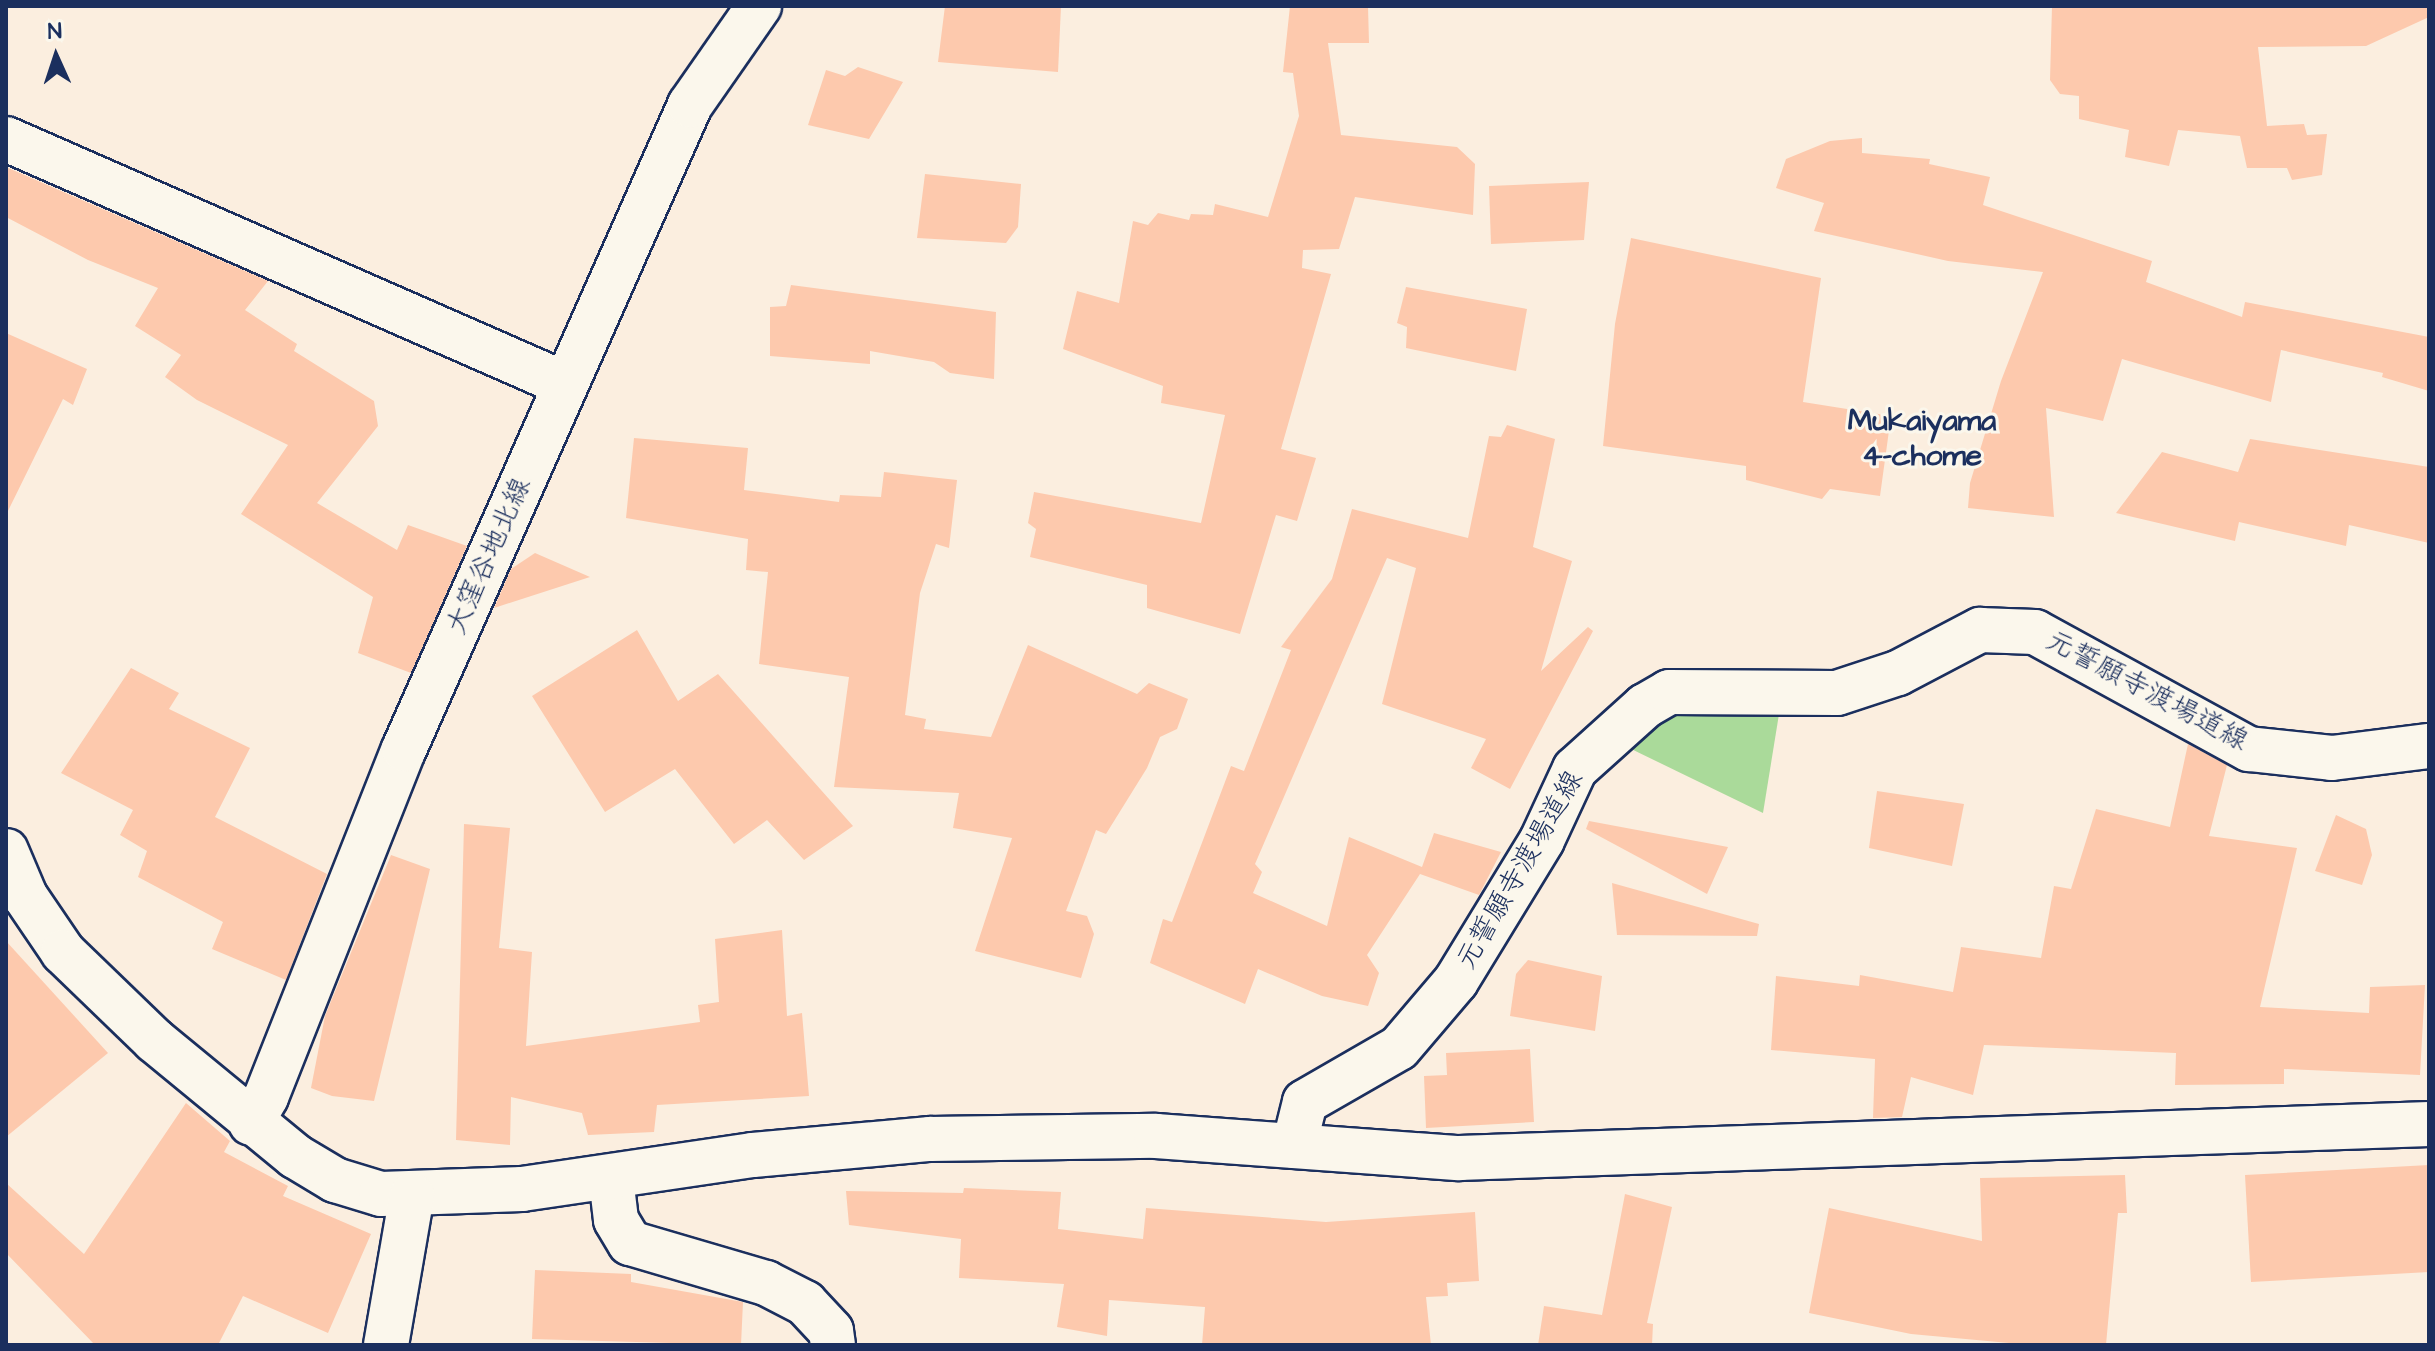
<!DOCTYPE html>
<html>
<head>
<meta charset="utf-8">
<style>
  body { margin:0 }
  #map { position:relative; width:2435px; height:1351px; overflow:hidden; background:#fbeedf; font-family:"Architects Daughter","Klee One",sans-serif }
  div>[style] { position:absolute }
  .green>* { inset:0; background:#aada9a }
  .building>* { inset:0; background:#fdc9ad }
  .roads { filter:drop-shadow(2px 0 #1b2f5e) drop-shadow(-2px 0 #1b2f5e) drop-shadow(0 2px #1b2f5e) drop-shadow(0 -2px #1b2f5e) }
  .minor>* { height:44px; margin:-22px; padding:0 22px; transform-origin:22px; border-radius:22px; background:#fbf7ec }
  .tertiary>* { height:44px; margin:-22px; padding:0 22px; transform-origin:22px; border-radius:22px; background:#fbf7ec }
  span { translate:-50% -50%; white-space:nowrap; text-align:center; line-height:1.15; -webkit-text-stroke:6px #fbf7ec; paint-order:stroke }
  .street-label { font-size:28px; color:#1b2f5e }
  .neighbourhood-label { font-size:30px; color:#1b2f5e; font-weight:700 }
  .frame { position:absolute; inset:0; border:8px solid #1b2f5e; pointer-events:none }
  .north { position:absolute; left:16px; top:16px; width:80px; height:80px; -webkit-text-stroke:6px #fbf7ec; paint-order:stroke; rotate:357deg; font-size:22px; font-weight:700; line-height:32px; text-align:center; color:#1b2f5e }
  .north::after { content:''; display:block; margin:auto; width:28px; height:36px; background:#1b2f5e; clip-path:polygon(50% 0,100% 100%,50% 72%,0 100%) }
</style>
</head>
<body>
<div id="map">
  <div class="green">
    <i style="clip-path:polygon(1687px 711px,1779px 714px,1763px 813px,1623px 745px,1647px 724px)"></i>
  </div>
  <div class="building">
    <i style="clip-path:polygon(945px 6px,1061px 6px,1058px 72px,938px 62px)"></i>
    <i style="clip-path:polygon(1290px 6px,1368px 6px,1369px 43px,1328px 43px,1341px 135px,1457px 147px,1475px 164px,1473px 215px,1355px 197px,1339px 249px,1303px 250px,1302px 268px,1331px 274px,1281px 449px,1316px 458px,1297px 521px,1276px 515px,1240px 634px,1147px 608px,1147px 585px,1030px 557px,1036px 529px,1028px 523px,1034px 492px,1201px 523px,1225px 415px,1161px 403px,1163px 386px,1063px 349px,1077px 291px,1119px 303px,1133px 221px,1148px 225px,1158px 213px,1189px 220px,1191px 214px,1213px 215px,1215px 204px,1268px 217px,1299px 116px,1293px 73px,1283px 72px)"></i>
    <i style="clip-path:polygon(2052px 6px,2429px 6px,2429px 17px,2366px 46px,2258px 47px,2267px 126px,2304px 124px,2307px 135px,2327px 134px,2322px 175px,2292px 180px,2287px 168px,2247px 168px,2240px 136px,2178px 130px,2169px 166px,2125px 157px,2129px 130px,2079px 119px,2079px 96px,2060px 94px,2050px 80px)"></i>
    <i style="clip-path:polygon(858px 67px,903px 82px,869px 139px,808px 125px,826px 70px,845px 76px)"></i>
    <i style="clip-path:polygon(1862px 138px,1862px 153px,1930px 159px,1929px 164px,1990px 177px,1983px 205px,2152px 261px,2146px 282px,2242px 317px,2245px 302px,2429px 337px,2429px 391px,2382px 377px,2383px 373px,2281px 350px,2271px 402px,2122px 359px,2103px 421px,2046px 408px,2054px 517px,1968px 508px,1970px 483px,2001px 381px,2043px 272px,1948px 261px,1814px 231px,1824px 203px,1776px 188px,1786px 159px,1830px 141px)"></i>
    <i style="clip-path:polygon(6px 167px,268px 281px,245px 310px,297px 344px,294px 351px,374px 401px,378px 426px,317px 503px,397px 550px,408px 525px,467px 546px,411px 673px,358px 653px,373px 597px,241px 514px,288px 445px,197px 400px,165px 377px,181px 355px,135px 326px,158px 288px,88px 260px,6px 217px)"></i>
    <i style="clip-path:polygon(925px 174px,1021px 184px,1018px 227px,1006px 243px,917px 238px)"></i>
    <i style="clip-path:polygon(1589px 182px,1584px 240px,1491px 244px,1489px 186px)"></i>
    <i style="clip-path:polygon(1631px 238px,1821px 278px,1803px 402px,1891px 416px,1880px 496px,1830px 489px,1822px 499px,1746px 480px,1746px 466px,1603px 446px,1615px 324px)"></i>
    <i style="clip-path:polygon(791px 285px,996px 312px,994px 379px,950px 373px,934px 362px,870px 351px,870px 364px,770px 356px,770px 307px,786px 306px)"></i>
    <i style="clip-path:polygon(1406px 287px,1527px 309px,1516px 371px,1406px 348px,1407px 327px,1397px 323px)"></i>
    <i style="clip-path:polygon(6px 333px,87px 369px,73px 405px,63px 399px,6px 515px)"></i>
    <i style="clip-path:polygon(1507px 425px,1555px 439px,1533px 547px,1572px 561px,1541px 671px,1588px 627px,1593px 631px,1510px 789px,1471px 768px,1486px 739px,1382px 704px,1416px 568px,1387px 558px,1255px 864px,1262px 872px,1253px 893px,1327px 926px,1349px 837px,1422px 867px,1434px 833px,1501px 852px,1479px 895px,1420px 874px,1367px 955px,1379px 973px,1368px 1006px,1322px 996px,1258px 969px,1245px 1004px,1150px 963px,1163px 919px,1172px 922px,1231px 766px,1244px 771px,1291px 650px,1281px 647px,1332px 579px,1352px 509px,1468px 538px,1489px 436px,1501px 437px)"></i>
    <i style="clip-path:polygon(634px 438px,748px 448px,744px 490px,839px 502px,840px 495px,881px 497px,884px 472px,957px 480px,949px 548px,936px 544px,920px 593px,905px 715px,926px 719px,924px 729px,991px 737px,1028px 645px,1137px 694px,1149px 683px,1188px 699px,1177px 729px,1160px 737px,1147px 768px,1106px 834px,1096px 830px,1066px 911px,1087px 916px,1094px 934px,1081px 978px,975px 951px,1012px 838px,953px 828px,959px 793px,834px 787px,849px 677px,759px 664px,768px 572px,746px 570px,748px 539px,626px 518px)"></i>
    <i style="clip-path:polygon(2250px 439px,2429px 467px,2429px 543px,2349px 525px,2346px 546px,2239px 522px,2235px 541px,2116px 513px,2162px 452px,2238px 472px)"></i>
    <i style="clip-path:polygon(535px 553px,590px 577px,494px 608px,511px 569px)"></i>
    <i style="clip-path:polygon(637px 630px,678px 701px,718px 674px,853px 826px,804px 860px,767px 820px,734px 844px,675px 769px,605px 812px,532px 696px)"></i>
    <i style="clip-path:polygon(131px 668px,179px 693px,169px 709px,250px 748px,215px 817px,327px 874px,286px 980px,212px 949px,223px 922px,138px 877px,147px 851px,120px 835px,133px 810px,61px 773px)"></i>
    <i style="clip-path:polygon(2188px 744px,2227px 765px,2209px 836px,2297px 848px,2260px 1007px,2369px 1013px,2370px 987px,2425px 985px,2420px 1075px,2284px 1069px,2284px 1084px,2175px 1085px,2176px 1053px,1984px 1045px,1973px 1095px,1911px 1077px,1902px 1117px,1873px 1118px,1875px 1059px,1771px 1050px,1776px 976px,1859px 986px,1860px 975px,1953px 992px,1961px 947px,2041px 958px,2054px 886px,2071px 889px,2096px 809px,2170px 827px)"></i>
    <i style="clip-path:polygon(1877px 791px,1964px 804px,1952px 866px,1869px 848px)"></i>
    <i style="clip-path:polygon(2336px 815px,2366px 829px,2372px 855px,2362px 885px,2315px 871px)"></i>
    <i style="clip-path:polygon(1589px 821px,1728px 847px,1707px 894px,1586px 829px)"></i>
    <i style="clip-path:polygon(464px 824px,510px 828px,499px 948px,532px 952px,526px 1046px,700px 1022px,698px 1005px,719px 1002px,715px 939px,782px 930px,787px 1016px,802px 1013px,809px 1096px,657px 1105px,654px 1132px,588px 1135px,582px 1113px,511px 1097px,510px 1145px,456px 1140px)"></i>
    <i style="clip-path:polygon(391px 855px,430px 869px,374px 1101px,332px 1096px,311px 1088px,325px 1016px)"></i>
    <i style="clip-path:polygon(1612px 883px,1759px 924px,1757px 936px,1617px 935px)"></i>
    <i style="clip-path:polygon(6px 941px,108px 1053px,6px 1137px)"></i>
    <i style="clip-path:polygon(1528px 960px,1602px 976px,1595px 1031px,1510px 1016px,1516px 974px)"></i>
    <i style="clip-path:polygon(1530px 1049px,1534px 1122px,1426px 1128px,1424px 1076px,1447px 1075px,1446px 1053px)"></i>
    <i style="clip-path:polygon(186px 1103px,230px 1141px,224px 1152px,288px 1186px,283px 1196px,371px 1234px,328px 1333px,243px 1296px,218px 1345px,95px 1345px,6px 1253px,6px 1183px,84px 1254px)"></i>
    <i style="clip-path:polygon(2429px 1165px,2429px 1272px,2251px 1282px,2245px 1175px)"></i>
    <i style="clip-path:polygon(2125px 1175px,2127px 1213px,2118px 1213px,2106px 1345px,2031px 1345px,1911px 1334px,1809px 1313px,1829px 1208px,1982px 1241px,1980px 1178px)"></i>
    <i style="clip-path:polygon(964px 1188px,1061px 1192px,1058px 1229px,1143px 1239px,1146px 1208px,1326px 1222px,1475px 1212px,1479px 1281px,1447px 1283px,1448px 1296px,1426px 1297px,1431px 1345px,1202px 1345px,1205px 1307px,1109px 1300px,1107px 1336px,1057px 1327px,1064px 1284px,959px 1278px,961px 1239px,849px 1225px,846px 1191px,963px 1193px)"></i>
    <i style="clip-path:polygon(1625px 1194px,1672px 1207px,1647px 1323px,1653px 1324px,1652px 1345px,1538px 1345px,1544px 1306px,1602px 1315px)"></i>
    <i style="clip-path:polygon(535px 1270px,631px 1274px,631px 1282px,743px 1302px,741px 1345px,532px 1339px)"></i>
  </div>
  <div class="roads">
    <div class="minor">
      <i style="left:6px;top:139px;width:610px;rotate:23.67deg"></i>
      <i style="left:251px;top:1123px;width:30px;rotate:-60deg"></i>
      <i style="left:266px;top:1097px;width:374px;rotate:-68.4deg"></i>
      <i style="left:404px;top:749px;width:705px;rotate:-66.05deg"></i>
      <i style="left:690px;top:105px;width:121px;rotate:-55.1deg"></i>
      <i style="left:1294px;top:1146px;width:45px;rotate:-76deg"></i>
      <i style="left:1305px;top:1102px;width:108px;rotate:-29.9deg"></i>
      <i style="left:1399px;top:1048px;width:88px;rotate:-49.6deg"></i>
      <i style="left:1456px;top:981px;width:165px;rotate:-58.6deg"></i>
      <i style="left:1542px;top:840px;width:78px;rotate:-65.1deg"></i>
      <i style="left:1575px;top:769px;width:94px;rotate:-42deg"></i>
      <i style="left:1645px;top:706px;width:28px;rotate:-30deg"></i>
      <i style="left:1669px;top:692px;width:168px;rotate:0.3deg"></i>
      <i style="left:1837px;top:693px;width:64px;rotate:-18.2deg"></i>
      <i style="left:1898px;top:673px;width:93px;rotate:-27.7deg"></i>
      <i style="left:1980px;top:630px;width:55px;rotate:2.1deg"></i>
      <i style="left:2035px;top:632px;width:244px;rotate:28.7deg"></i>
      <i style="left:2249px;top:749px;width:83px;rotate:6.2deg"></i>
      <i style="left:2332px;top:758px;width:98px;rotate:-7.1deg"></i>
      <i style="left:611px;top:1178px;width:42px;rotate:83.2deg"></i>
      <i style="left:616px;top:1220px;width:27px;rotate:59deg"></i>
      <i style="left:630px;top:1243px;width:142px;rotate:16.4deg"></i>
      <i style="left:766px;top:1283px;width:44px;rotate:27.1deg"></i>
      <i style="left:805px;top:1303px;width:38px;rotate:47deg"></i>
      <i style="left:831px;top:1331px;width:14px;rotate:82deg"></i>
    </div>
    <div class="tertiary">
      <i style="left:6px;top:851px;width:49px;rotate:67.1deg"></i>
      <i style="left:25px;top:896px;width:68px;rotate:55.8deg"></i>
      <i style="left:63px;top:952px;width:127px;rotate:44deg"></i>
      <i style="left:154px;top:1040px;width:183px;rotate:39.4deg"></i>
      <i style="left:295px;top:1156px;width:47px;rotate:31deg"></i>
      <i style="left:335px;top:1180px;width:48px;rotate:16.9deg"></i>
      <i style="left:381px;top:1194px;width:141px;rotate:-2deg"></i>
      <i style="left:522px;top:1189px;width:233px;rotate:-8.4deg"></i>
      <i style="left:753px;top:1155px;width:178px;rotate:-5.2deg"></i>
      <i style="left:930px;top:1139px;width:226px;rotate:-0.8deg"></i>
      <i style="left:1156px;top:1136px;width:304px;rotate:4.2deg"></i>
      <i style="left:1459px;top:1158px;width:971px;rotate:-2.01deg"></i>
      <i style="left:386px;top:1345px;width:152px;rotate:-80.2deg"></i>
    </div>
  </div>
  <div class="street-label">
    <span style="left:489px;top:556px;rotate:-66deg">大窪谷地北線</span>
    <span style="left:2147px;top:691px;rotate:28deg">元誓願寺渡場道線</span>
    <span style="left:1520px;top:870px;rotate:-60deg">元誓願寺渡場道線</span>
  </div>
  <div class="neighbourhood-label">
    <span style="left:1922px;top:438px">Mukaiyama<br>4-chome</span>
  </div>
  <div class="frame"></div>
  <div class="north">N</div>
</div>
</body>
</html>
